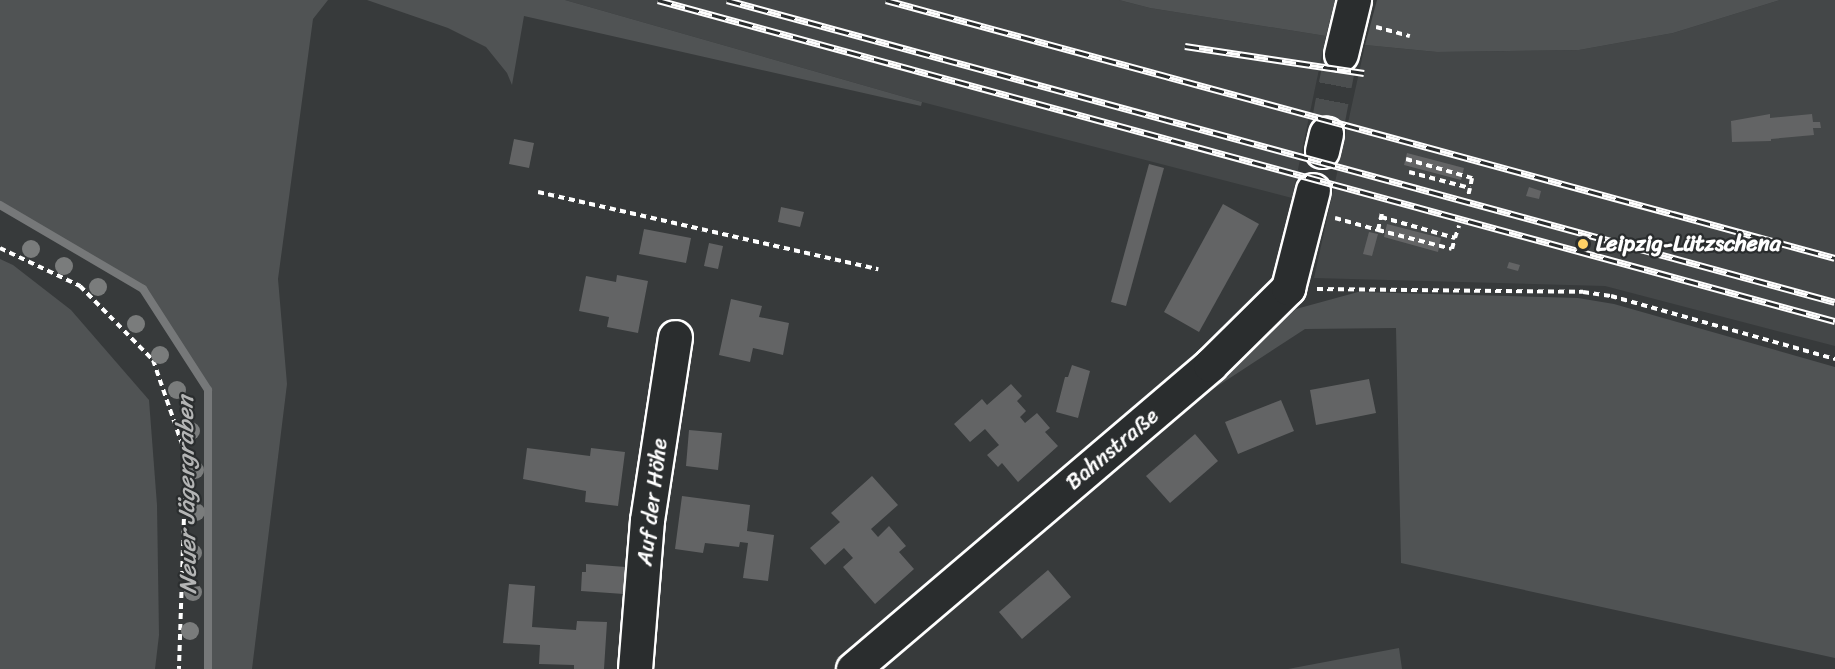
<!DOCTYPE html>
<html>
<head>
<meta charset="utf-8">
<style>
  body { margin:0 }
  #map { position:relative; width:1835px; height:669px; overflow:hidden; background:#373a3b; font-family:Sriracha,sans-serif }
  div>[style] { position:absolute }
  .built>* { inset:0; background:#444748 }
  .green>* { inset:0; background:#505354 }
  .stream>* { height:8px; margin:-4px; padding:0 4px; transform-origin:4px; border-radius:4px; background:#767879 }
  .building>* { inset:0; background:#636465 }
  .minor-tunnel>* { height:33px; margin-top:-16.5px; transform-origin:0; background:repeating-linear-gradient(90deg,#4b4e4f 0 33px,transparent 0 49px) }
  .path>* { height:4px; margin-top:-2px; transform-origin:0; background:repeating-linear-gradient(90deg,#fff 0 6px,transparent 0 10.5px) }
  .roads { filter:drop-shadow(2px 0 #fff) drop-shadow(-2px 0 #fff) drop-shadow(0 2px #fff) drop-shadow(0 -2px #fff) }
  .minor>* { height:33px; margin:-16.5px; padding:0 16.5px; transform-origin:16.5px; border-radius:16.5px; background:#2a2d2e }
  .rail>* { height:7px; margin-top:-3.5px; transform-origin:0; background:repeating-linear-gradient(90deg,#2a2d2e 0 14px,#fff 0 28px); box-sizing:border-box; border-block:2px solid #fff }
  .trees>* { width:18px; height:18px; margin:-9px; border-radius:50%; background:#7a7c7c }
  .dots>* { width:16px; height:16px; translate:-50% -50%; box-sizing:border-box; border:3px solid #2a2d2e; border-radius:50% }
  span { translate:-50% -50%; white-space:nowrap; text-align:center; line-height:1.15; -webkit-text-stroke:4.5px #2a2d2e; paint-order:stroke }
  .poi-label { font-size:22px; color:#fff; font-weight:700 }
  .left { translate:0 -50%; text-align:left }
  .street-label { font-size:22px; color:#fff }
  .water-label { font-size:24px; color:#b4b5b5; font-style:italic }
</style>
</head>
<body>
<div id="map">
  <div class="built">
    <i style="clip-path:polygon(565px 0,1119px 0,1150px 8px,1326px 36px,1292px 198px,922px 102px)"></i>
    <i style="clip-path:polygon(1780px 0,1835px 0,1835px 346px,1605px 286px,1314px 278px,1365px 45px,1437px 52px,1579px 50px,1673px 33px)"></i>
  </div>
  <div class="green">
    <i style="clip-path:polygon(0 0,328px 0,313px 19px,278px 279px,287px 384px,252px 669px,208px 669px,208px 389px,143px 289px,0 205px)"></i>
    <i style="clip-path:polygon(367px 0,565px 0,922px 102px,921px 106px,524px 16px,512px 85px,507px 73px,486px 47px,448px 28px)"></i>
    <i style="clip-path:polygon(1119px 0,1335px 0,1326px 36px,1150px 8px)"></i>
    <i style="clip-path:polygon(1377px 0,1780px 0,1673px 33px,1579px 50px,1437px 52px,1365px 45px)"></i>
    <i style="clip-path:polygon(0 259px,13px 265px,71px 310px,149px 400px,157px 505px,159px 635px,155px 669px,0 669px)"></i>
    <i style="clip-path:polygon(1358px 292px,1578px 298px,1614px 304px,1835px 367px,1835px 658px,1401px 563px,1396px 328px,1305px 329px,1207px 393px,1211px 386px,1296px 309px)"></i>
    <i style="clip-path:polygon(1399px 648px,1402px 669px,1288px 669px)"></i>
  </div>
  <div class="stream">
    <i style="left:0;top:205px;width:166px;rotate:30.4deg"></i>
    <i style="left:143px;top:289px;width:120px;rotate:57.2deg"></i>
    <i style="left:208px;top:390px;width:279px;rotate:90deg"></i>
  </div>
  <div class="building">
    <i style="clip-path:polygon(1770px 114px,1770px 118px,1812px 114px,1813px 122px,1820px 122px,1821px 128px,1813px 128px,1814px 135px,1771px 139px,1771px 141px,1732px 142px,1731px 121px)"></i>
    <i style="clip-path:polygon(514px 139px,534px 143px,529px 168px,509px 164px)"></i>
    <i style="clip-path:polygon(1407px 153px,1464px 168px,1461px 180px,1404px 165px)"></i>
    <i style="clip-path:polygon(1149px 164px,1164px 168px,1126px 306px,1111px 302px)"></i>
    <i style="clip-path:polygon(1529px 187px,1541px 191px,1539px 199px,1526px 196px)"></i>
    <i style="clip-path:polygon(1223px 204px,1259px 224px,1199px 332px,1164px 312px)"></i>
    <i style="clip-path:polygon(781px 207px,804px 212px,800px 227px,778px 222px)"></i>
    <i style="clip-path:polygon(1387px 224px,1441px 238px,1438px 252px,1384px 237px)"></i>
    <i style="clip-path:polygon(644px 229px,691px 238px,686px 263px,639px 254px)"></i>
    <i style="clip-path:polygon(1369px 232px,1378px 234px,1372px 256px,1363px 254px)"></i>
    <i style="clip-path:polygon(709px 243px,723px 246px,718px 269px,704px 266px)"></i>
    <i style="clip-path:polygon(1509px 262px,1520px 265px,1518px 271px,1507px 268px)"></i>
    <i style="clip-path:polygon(617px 275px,648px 281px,638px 333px,607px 327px,609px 317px,579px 311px,586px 276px,616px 282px)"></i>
    <i style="clip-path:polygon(731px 299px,762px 306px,759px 317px,789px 323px,783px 355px,753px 348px,750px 362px,719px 355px)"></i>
    <i style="clip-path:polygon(1072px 365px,1090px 371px,1078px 418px,1056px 412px,1065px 377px,1068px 377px)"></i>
    <i style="clip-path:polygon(1369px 379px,1376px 413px,1316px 425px,1310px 390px)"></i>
    <i style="clip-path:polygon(1011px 384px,1022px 396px,1017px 401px,1026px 411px,1020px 417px,1025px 423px,1037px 413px,1050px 428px,1045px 432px,1058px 446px,1018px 482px,1002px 463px,998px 467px,987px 455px,999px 445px,985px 429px,970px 442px,954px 424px,982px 399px,987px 405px)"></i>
    <i style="clip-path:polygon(1281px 400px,1294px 431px,1238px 454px,1225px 422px)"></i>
    <i style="clip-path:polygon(689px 430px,722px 433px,718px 470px,686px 466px)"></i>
    <i style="clip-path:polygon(1195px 434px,1218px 461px,1170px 503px,1146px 476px)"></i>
    <i style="clip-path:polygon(527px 448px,590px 456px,591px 448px,625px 452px,618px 506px,585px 502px,586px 491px,523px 479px)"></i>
    <i style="clip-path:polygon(872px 476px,898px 505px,871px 529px,878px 537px,889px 526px,906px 546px,899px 552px,914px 569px,875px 604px,843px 567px,853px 558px,844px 548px,825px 565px,810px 548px,840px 522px,831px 513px)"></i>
    <i style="clip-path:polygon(682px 496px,750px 505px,747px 531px,774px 535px,768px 581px,743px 578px,748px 543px,740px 542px,739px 547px,705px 543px,703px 553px,675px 549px)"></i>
    <i style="clip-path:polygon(586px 564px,626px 567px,624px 594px,581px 591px,582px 572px,586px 572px)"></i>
    <i style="clip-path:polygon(1048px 570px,1071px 597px,1022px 639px,999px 612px)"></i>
    <i style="clip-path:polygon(509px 584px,535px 586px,532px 627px,576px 630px,577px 621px,607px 622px,604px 669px,574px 669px,574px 665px,539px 664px,540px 645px,503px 643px)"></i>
  </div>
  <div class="minor-tunnel">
    <i style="left:1326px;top:133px;width:80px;rotate:-79.2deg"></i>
  </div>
  <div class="path">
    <i style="left:1376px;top:27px;width:35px;rotate:15deg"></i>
    <i style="left:1406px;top:159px;width:69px;rotate:16.1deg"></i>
    <i style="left:1472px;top:178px;width:10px;rotate:101deg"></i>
    <i style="left:1409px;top:172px;width:63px;rotate:14.7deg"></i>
    <i style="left:1470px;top:188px;width:8px;rotate:104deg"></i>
    <i style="left:538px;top:192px;width:349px;rotate:12.8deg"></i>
    <i style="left:1381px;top:217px;width:77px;rotate:15.8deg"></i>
    <i style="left:1455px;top:238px;width:13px;rotate:-72deg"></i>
    <i style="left:1335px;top:218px;width:45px;rotate:15.6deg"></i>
    <i style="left:1378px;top:230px;width:18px;rotate:-77deg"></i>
    <i style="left:1378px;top:230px;width:76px;rotate:14.4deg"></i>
    <i style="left:1452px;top:249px;width:11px;rotate:-75deg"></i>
    <i style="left:0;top:248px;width:89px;rotate:25.4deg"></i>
    <i style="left:80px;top:286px;width:104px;rotate:45.4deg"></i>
    <i style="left:153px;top:360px;width:102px;rotate:71deg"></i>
    <i style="left:186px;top:456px;width:213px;rotate:91.9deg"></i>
    <i style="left:1317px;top:289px;width:266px;rotate:0.6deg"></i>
    <i style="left:1583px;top:292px;width:28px;rotate:8deg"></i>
    <i style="left:1611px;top:296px;width:233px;rotate:15.7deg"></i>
  </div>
  <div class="roads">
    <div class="minor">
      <i style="left:1341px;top:54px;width:56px;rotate:-76.5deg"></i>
      <i style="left:1322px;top:151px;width:18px;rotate:-77deg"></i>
      <i style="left:635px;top:669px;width:149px;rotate:-85.4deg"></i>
      <i style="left:647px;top:520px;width:185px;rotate:-81.3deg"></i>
      <i style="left:853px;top:669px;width:469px;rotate:-40.4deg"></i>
      <i style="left:1210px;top:365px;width:110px;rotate:-44.6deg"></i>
      <i style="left:1288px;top:288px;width:101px;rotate:-75.7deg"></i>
    </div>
  </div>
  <div class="rail">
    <i style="left:658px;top:0;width:1220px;rotate:15.26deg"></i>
    <i style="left:727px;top:0;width:1148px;rotate:15.25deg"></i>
    <i style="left:886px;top:0;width:983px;rotate:15.21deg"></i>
    <i style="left:1185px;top:46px;width:181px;rotate:8.6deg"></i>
  </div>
  <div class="trees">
    <i style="left:31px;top:249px"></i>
    <i style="left:64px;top:266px"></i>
    <i style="left:98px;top:287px"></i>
    <i style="left:136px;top:324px"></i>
    <i style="left:160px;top:355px"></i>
    <i style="left:177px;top:390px"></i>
    <i style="left:191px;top:431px"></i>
    <i style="left:195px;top:470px"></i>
    <i style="left:196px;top:512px"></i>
    <i style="left:193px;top:553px"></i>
    <i style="left:193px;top:592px"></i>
    <i style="left:190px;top:631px"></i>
  </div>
  <div class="dots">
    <i style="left:1583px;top:244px;background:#ffd166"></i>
  </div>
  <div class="poi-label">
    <span class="left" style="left:1596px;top:244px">Leipzig-Lützschena</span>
  </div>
  <div class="street-label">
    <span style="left:1112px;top:449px;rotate:-40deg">Bahnstraße</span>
    <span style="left:652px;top:502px;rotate:-83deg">Auf der Höhe</span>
  </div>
  <div class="water-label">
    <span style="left:187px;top:495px;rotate:-91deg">Neuer Jägergraben</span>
  </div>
</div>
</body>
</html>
